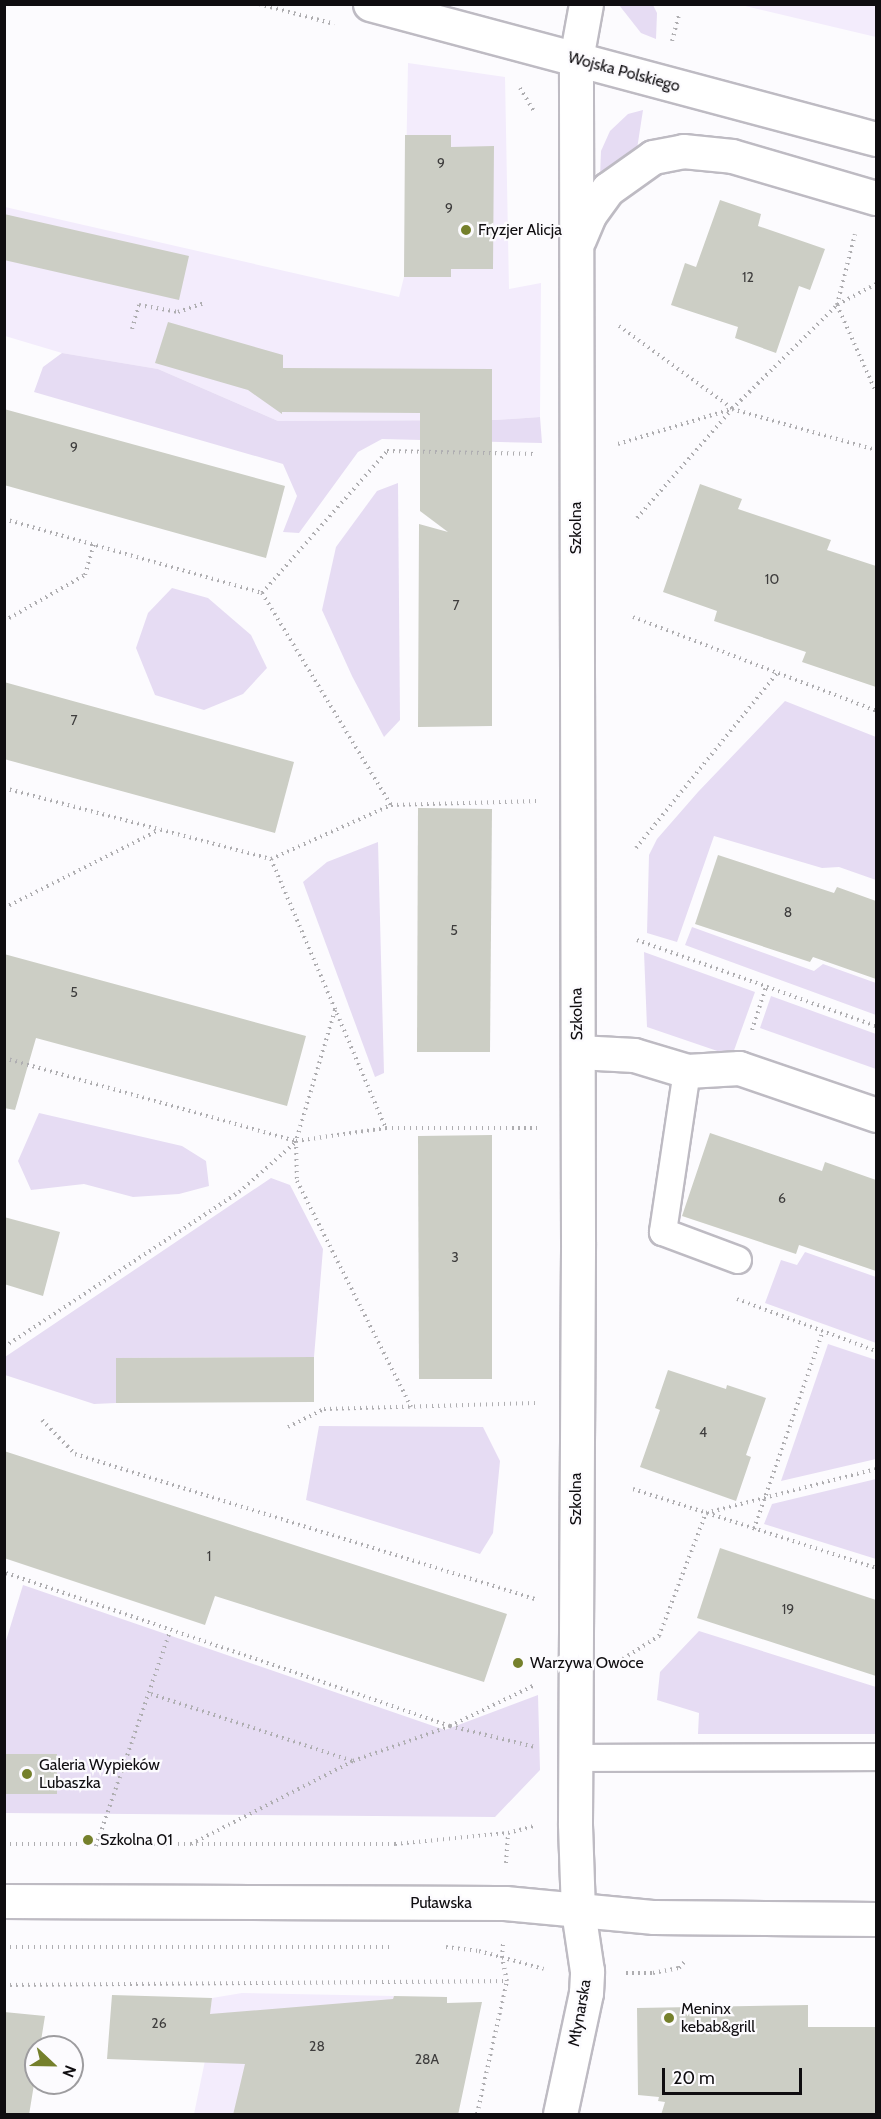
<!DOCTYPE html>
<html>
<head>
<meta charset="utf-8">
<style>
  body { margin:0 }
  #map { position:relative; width:881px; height:2119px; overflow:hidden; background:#fcfbfe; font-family:Cabin,sans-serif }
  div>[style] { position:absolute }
  .built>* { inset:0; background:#f3ecfc }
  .green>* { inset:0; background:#e6dcf3 }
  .building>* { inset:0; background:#cccec5 }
  .path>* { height:4px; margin-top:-2px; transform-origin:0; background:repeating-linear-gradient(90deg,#afaeb1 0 1.5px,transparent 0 6px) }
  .roads { filter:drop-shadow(2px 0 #bebbc3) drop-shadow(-2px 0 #bebbc3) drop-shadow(0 2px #bebbc3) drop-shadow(0 -2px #bebbc3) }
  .service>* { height:26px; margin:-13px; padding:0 13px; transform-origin:13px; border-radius:13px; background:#fff }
  .minor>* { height:33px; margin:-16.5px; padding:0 16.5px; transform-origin:16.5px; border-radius:16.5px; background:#fff }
  .tertiary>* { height:33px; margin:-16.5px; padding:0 16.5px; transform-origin:16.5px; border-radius:16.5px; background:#fff }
  .dots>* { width:16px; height:16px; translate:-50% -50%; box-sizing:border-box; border:3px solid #fcfbfe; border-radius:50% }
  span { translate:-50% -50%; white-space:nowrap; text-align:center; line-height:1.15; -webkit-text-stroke:4.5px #fcfbfe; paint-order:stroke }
  .number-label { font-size:14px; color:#3e3d3d }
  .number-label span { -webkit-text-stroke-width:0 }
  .street-label { font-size:16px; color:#0f0d10 }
  .poi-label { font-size:16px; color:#0f0d10 }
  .left { translate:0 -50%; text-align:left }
  .frame { position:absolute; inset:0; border:6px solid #0f0d10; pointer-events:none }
  .north { position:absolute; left:24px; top:2035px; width:60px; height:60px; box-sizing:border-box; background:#fcfbfe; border:2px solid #9d9c9f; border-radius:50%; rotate:112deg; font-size:16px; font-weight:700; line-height:24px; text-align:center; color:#0f0d10 }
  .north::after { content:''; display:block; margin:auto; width:21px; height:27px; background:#75802c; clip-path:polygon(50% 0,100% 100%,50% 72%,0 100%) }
  .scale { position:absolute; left:662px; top:2068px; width:140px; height:27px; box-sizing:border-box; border:3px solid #0f0d10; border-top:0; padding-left:8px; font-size:18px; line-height:21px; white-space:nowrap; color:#0f0d10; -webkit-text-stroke:4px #fcfbfe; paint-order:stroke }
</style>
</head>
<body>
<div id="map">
  <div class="built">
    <i style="clip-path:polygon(741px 5px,876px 5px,876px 37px)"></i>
    <i style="clip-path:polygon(408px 63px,505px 77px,509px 289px,541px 283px,540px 417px,496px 420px,278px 421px,158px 369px,62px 353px,5px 336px,5px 207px,399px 297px,404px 277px)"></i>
    <i style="clip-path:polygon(242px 1993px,394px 1996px,377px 2114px,194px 2114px,209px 2041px,206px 2041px,212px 1998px)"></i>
  </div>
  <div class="green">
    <i style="clip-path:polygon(619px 5px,653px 5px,657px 13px,656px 39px,641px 33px)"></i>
    <i style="clip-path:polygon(643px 110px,637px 149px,600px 177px,601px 151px,610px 131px,628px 114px)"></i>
    <i style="clip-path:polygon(62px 353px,158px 369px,278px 421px,496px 420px,540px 417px,542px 443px,382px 439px,358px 452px,299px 533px,283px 532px,297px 496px,283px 464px,34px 392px,43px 367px)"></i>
    <i style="clip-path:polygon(398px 483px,400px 720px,384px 737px,352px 676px,322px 610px,336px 547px,377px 491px)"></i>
    <i style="clip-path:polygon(172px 588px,208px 598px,251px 635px,267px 668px,243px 694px,204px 710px,155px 695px,136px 648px,148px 613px)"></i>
    <i style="clip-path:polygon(785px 701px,876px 737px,876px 880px,839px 867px,822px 868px,714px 836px,677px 942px,647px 933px,649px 855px,657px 839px,698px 792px)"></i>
    <i style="clip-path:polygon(378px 842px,384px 1073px,375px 1077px,303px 882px,327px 862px)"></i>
    <i style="clip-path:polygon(692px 927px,814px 971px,823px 964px,876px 983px,876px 1015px,685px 945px)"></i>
    <i style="clip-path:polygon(644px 952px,755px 992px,732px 1056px,647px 1027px)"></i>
    <i style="clip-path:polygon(771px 996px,876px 1034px,876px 1069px,760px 1028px)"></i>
    <i style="clip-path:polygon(39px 1113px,182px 1146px,206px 1161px,209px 1186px,179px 1194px,133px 1197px,84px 1184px,31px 1190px,18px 1161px)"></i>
    <i style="clip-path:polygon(271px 1178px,290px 1185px,323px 1249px,314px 1357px,117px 1358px,116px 1403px,94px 1404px,5px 1375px,5px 1357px)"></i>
    <i style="clip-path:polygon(805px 1252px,876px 1277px,876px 1343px,765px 1303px,781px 1260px,797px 1265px)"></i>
    <i style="clip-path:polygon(828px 1344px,876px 1360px,876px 1459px,781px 1481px)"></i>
    <i style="clip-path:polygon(319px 1426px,483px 1427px,500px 1461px,493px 1533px,480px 1554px,306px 1500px)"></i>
    <i style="clip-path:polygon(876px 1479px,876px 1559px,764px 1524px,772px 1504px)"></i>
    <i style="clip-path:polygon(23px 1585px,445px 1730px,538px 1695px,540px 1770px,495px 1817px,5px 1813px,5px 1644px)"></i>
    <i style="clip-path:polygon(699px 1631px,876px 1687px,876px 1734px,698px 1734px,699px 1713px,657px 1700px,660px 1672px)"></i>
  </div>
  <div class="building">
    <i style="clip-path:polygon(405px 135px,451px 135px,451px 147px,494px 146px,493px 269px,451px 269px,451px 277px,404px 277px)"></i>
    <i style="clip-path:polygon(720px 200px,761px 214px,758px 226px,825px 249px,810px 290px,799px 286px,776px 353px,735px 338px,738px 327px,671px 305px,685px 263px,696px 267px)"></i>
    <i style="clip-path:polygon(4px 214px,189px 256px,179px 300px,4px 260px)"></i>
    <i style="clip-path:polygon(168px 322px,283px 355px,283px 368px,492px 369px,492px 726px,418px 727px,419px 524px,448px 532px,420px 511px,420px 413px,282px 412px,282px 414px,248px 390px,155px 363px)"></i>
    <i style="clip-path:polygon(4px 409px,285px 486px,266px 558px,4px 485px)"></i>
    <i style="clip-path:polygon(700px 484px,742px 499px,738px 509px,831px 540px,827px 550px,876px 566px,876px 687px,802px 662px,806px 652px,714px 621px,717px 611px,663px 592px)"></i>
    <i style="clip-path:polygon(4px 682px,294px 762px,275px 833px,4px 759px)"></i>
    <i style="clip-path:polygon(418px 808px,492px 809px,490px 1052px,417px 1052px)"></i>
    <i style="clip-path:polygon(718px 855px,834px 893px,837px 887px,876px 901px,876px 979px,813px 957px,810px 962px,695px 924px)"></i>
    <i style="clip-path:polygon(4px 954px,306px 1036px,287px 1106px,36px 1038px,15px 1110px,4px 1108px)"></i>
    <i style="clip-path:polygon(710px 1133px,822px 1171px,825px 1162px,876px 1180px,876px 1271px,799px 1245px,796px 1254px,682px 1216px)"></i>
    <i style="clip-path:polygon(492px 1135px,492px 1379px,419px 1379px,418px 1136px)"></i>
    <i style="clip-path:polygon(4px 1217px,60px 1232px,43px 1296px,4px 1284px)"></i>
    <i style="clip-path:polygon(314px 1357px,314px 1402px,116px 1403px,116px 1358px)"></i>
    <i style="clip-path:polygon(668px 1370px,726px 1389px,727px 1385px,766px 1398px,746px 1455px,751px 1457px,736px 1501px,640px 1467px,660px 1410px,655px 1408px)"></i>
    <i style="clip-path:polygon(4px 1451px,507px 1614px,484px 1682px,215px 1596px,205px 1625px,4px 1558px)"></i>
    <i style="clip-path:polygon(720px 1548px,876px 1600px,876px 1676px,697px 1618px)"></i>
    <i style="clip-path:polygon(4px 1754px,57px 1754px,57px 1794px,4px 1794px)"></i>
    <i style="clip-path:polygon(112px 1995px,212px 1998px,210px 2014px,393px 1999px,394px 1996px,447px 1997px,447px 2003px,482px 2002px,458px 2115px,233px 2115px,245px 2064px,107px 2059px)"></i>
    <i style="clip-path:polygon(808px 2005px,808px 2027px,876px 2027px,876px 2115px,661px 2115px,665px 2102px,658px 2101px,659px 2097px,638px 2095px,637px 2008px)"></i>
    <i style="clip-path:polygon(4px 2012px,45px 2016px,40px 2047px,36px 2047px,36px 2072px,29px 2115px,4px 2115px)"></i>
  </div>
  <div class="path">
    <i style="left:259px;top:4px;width:78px;rotate:14.9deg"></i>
    <i style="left:672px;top:41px;width:28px;rotate:-75deg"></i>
    <i style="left:520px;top:88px;width:26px;rotate:59deg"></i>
    <i style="left:876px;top:284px;width:44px;rotate:151.7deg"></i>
    <i style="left:837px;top:305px;width:95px;rotate:65.9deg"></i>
    <i style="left:619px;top:326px;width:140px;rotate:36deg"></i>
    <i style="left:132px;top:329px;width:25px;rotate:-74deg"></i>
    <i style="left:139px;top:305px;width:40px;rotate:10deg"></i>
    <i style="left:178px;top:312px;width:28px;rotate:-19deg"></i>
    <i style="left:618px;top:444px;width:119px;rotate:-17.1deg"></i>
    <i style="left:732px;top:409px;width:150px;rotate:15.9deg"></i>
    <i style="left:637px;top:518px;width:145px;rotate:-48.9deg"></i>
    <i style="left:732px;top:409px;width:148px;rotate:-44.7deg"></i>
    <i style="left:837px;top:305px;width:73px;rotate:-75.8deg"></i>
    <i style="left:4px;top:519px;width:268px;rotate:16deg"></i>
    <i style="left:262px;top:593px;width:248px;rotate:58.7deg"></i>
    <i style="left:391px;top:805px;width:146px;rotate:-1.6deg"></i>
    <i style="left:262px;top:593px;width:189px;rotate:-48.6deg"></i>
    <i style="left:387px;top:451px;width:149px;rotate:1.2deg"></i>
    <i style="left:633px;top:617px;width:261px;rotate:21.1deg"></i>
    <i style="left:4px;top:621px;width:93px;rotate:-29.6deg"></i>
    <i style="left:85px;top:575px;width:33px;rotate:-74deg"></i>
    <i style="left:4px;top:788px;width:276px;rotate:14.9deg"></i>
    <i style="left:271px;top:859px;width:132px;rotate:-24.2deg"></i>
    <i style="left:636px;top:848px;width:226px;rotate:-51.1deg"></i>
    <i style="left:271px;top:859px;width:293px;rotate:66.9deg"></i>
    <i style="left:4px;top:908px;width:174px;rotate:-26.7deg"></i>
    <i style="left:637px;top:940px;width:254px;rotate:19.8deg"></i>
    <i style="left:335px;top:1010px;width:137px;rotate:106.6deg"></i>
    <i style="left:296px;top:1141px;width:40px;rotate:88.6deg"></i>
    <i style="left:297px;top:1181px;width:253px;rotate:63.2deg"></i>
    <i style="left:752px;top:1030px;width:45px;rotate:-72deg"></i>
    <i style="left:4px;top:1058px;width:304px;rotate:15.9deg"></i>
    <i style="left:296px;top:1141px;width:91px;rotate:-8.2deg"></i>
    <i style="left:386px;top:1128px;width:151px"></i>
    <i style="left:737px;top:1299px;width:148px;rotate:20.5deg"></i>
    <i style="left:4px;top:1347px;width:282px;rotate:-33.4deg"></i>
    <i style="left:239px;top:1192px;width:76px;rotate:-41.3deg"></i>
    <i style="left:42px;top:1420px;width:47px;rotate:45.9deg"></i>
    <i style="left:75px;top:1454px;width:483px;rotate:17.5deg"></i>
    <i style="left:288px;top:1427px;width:40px;rotate:-26.6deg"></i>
    <i style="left:324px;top:1409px;width:211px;rotate:-1.6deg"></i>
    <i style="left:633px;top:1489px;width:256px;rotate:18deg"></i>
    <i style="left:754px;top:1529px;width:210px;rotate:-70.8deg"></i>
    <i style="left:6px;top:1573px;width:470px;rotate:19deg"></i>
    <i style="left:450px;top:1726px;width:88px;rotate:13.9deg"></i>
    <i style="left:618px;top:1662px;width:49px;rotate:-32.4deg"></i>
    <i style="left:659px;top:1636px;width:132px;rotate:-69.1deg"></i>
    <i style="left:706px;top:1513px;width:176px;rotate:-14.5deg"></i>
    <i style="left:151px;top:1694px;width:212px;rotate:18.4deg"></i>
    <i style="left:4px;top:1844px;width:391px"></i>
    <i style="left:395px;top:1844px;width:114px;rotate:-5.6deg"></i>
    <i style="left:191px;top:1844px;width:182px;rotate:-27.1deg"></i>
    <i style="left:353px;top:1761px;width:103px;rotate:-19.8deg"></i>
    <i style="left:450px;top:1726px;width:94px;rotate:-25.8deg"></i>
    <i style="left:96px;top:1846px;width:227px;rotate:-71deg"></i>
    <i style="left:506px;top:1863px;width:30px;rotate:-86deg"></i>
    <i style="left:508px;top:1833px;width:28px;rotate:-15deg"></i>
    <i style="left:4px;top:1947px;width:390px"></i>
    <i style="left:446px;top:1947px;width:33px;rotate:7deg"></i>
    <i style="left:479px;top:1951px;width:67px;rotate:15.5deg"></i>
    <i style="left:626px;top:1973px;width:27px"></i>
    <i style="left:653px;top:1973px;width:26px;rotate:-11deg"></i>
    <i style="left:679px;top:1968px;width:11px;rotate:-49deg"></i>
    <i style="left:4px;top:1985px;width:503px;rotate:-0.46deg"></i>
    <i style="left:507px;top:1981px;width:24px;rotate:-102deg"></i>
    <i style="left:502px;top:1958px;width:16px;rotate:-86deg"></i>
    <i style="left:477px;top:2114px;width:136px;rotate:-77.3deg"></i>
  </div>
  <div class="roads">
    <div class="service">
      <i style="left:687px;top:1071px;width:163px;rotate:98.5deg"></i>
      <i style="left:663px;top:1232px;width:80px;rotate:20.5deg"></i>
      <i style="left:577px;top:1758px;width:299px;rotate:-0.2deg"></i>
    </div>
    <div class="minor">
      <i style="left:579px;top:239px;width:26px;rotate:-67deg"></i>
      <i style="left:589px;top:215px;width:32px;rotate:-54deg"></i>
      <i style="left:608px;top:189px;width:55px;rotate:-35.4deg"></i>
      <i style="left:653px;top:157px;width:31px;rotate:-11deg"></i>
      <i style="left:683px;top:151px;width:49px;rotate:5.8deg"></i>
      <i style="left:732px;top:156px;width:150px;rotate:16.3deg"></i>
      <i style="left:578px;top:1052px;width:56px;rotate:3.1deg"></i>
      <i style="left:634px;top:1055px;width:55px;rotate:16.8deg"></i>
      <i style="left:687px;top:1071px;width:52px;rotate:-3.3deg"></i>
      <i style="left:739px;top:1068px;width:145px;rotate:18.9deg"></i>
      <i style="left:4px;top:1901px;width:501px;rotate:0.23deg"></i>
      <i style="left:505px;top:1903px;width:150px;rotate:5.4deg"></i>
      <i style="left:654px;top:1917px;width:222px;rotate:0.5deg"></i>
      <i style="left:560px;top:2114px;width:124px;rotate:-77.9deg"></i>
      <i style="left:586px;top:1993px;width:22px;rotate:-87deg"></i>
      <i style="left:587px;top:1971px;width:61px;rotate:-98.5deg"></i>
      <i style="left:578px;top:1911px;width:88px;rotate:-92deg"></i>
      <i style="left:575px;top:1823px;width:582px;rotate:-89.7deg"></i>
      <i style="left:578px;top:1241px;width:1182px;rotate:-90.1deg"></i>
      <i style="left:576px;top:59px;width:56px;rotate:-79.7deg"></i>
    </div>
    <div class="tertiary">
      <i style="left:370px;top:4px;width:524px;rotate:14.94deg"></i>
    </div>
  </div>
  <div class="dots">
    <i style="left:466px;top:230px;background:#75802c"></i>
    <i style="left:518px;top:1663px;background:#75802c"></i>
    <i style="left:27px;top:1774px;background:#75802c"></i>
    <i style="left:88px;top:1840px;background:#75802c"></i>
    <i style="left:669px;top:2018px;background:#75802c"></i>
  </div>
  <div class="number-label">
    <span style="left:441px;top:163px">9</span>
    <span style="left:449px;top:208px">9</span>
    <span style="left:748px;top:277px">12</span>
    <span style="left:74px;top:447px">9</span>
    <span style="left:772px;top:579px">10</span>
    <span style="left:456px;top:605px">7</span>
    <span style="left:74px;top:720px">7</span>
    <span style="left:788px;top:912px">8</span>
    <span style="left:454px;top:930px">5</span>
    <span style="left:74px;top:992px">5</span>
    <span style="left:782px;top:1198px">6</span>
    <span style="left:455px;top:1257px">3</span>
    <span style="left:703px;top:1432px">4</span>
    <span style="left:209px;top:1556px">1</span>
    <span style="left:788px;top:1609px">19</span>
    <span style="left:159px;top:2023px">26</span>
    <span style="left:317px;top:2046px">28</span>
    <span style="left:427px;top:2059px">28A</span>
  </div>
  <div class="street-label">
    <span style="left:624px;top:72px;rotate:15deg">Wojska Polskiego</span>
    <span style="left:576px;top:528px;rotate:-90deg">Szkolna</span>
    <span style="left:577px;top:1014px;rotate:-91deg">Szkolna</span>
    <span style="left:576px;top:1499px;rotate:-90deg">Szkolna</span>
    <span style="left:441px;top:1903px">Puławska</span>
    <span style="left:580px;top:2013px;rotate:-80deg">Młynarska</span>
  </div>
  <div class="poi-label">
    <span class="left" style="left:478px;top:230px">Fryzjer Alicja</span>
    <span class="left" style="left:530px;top:1663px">Warzywa Owoce</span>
    <span class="left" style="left:39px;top:1774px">Galeria Wypieków<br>Lubaszka</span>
    <span class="left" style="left:100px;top:1840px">Szkolna 01</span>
    <span class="left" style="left:681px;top:2018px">Meninx<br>kebab&amp;grill</span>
  </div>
  <div class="frame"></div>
  <div class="north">N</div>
  <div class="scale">20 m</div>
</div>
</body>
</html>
